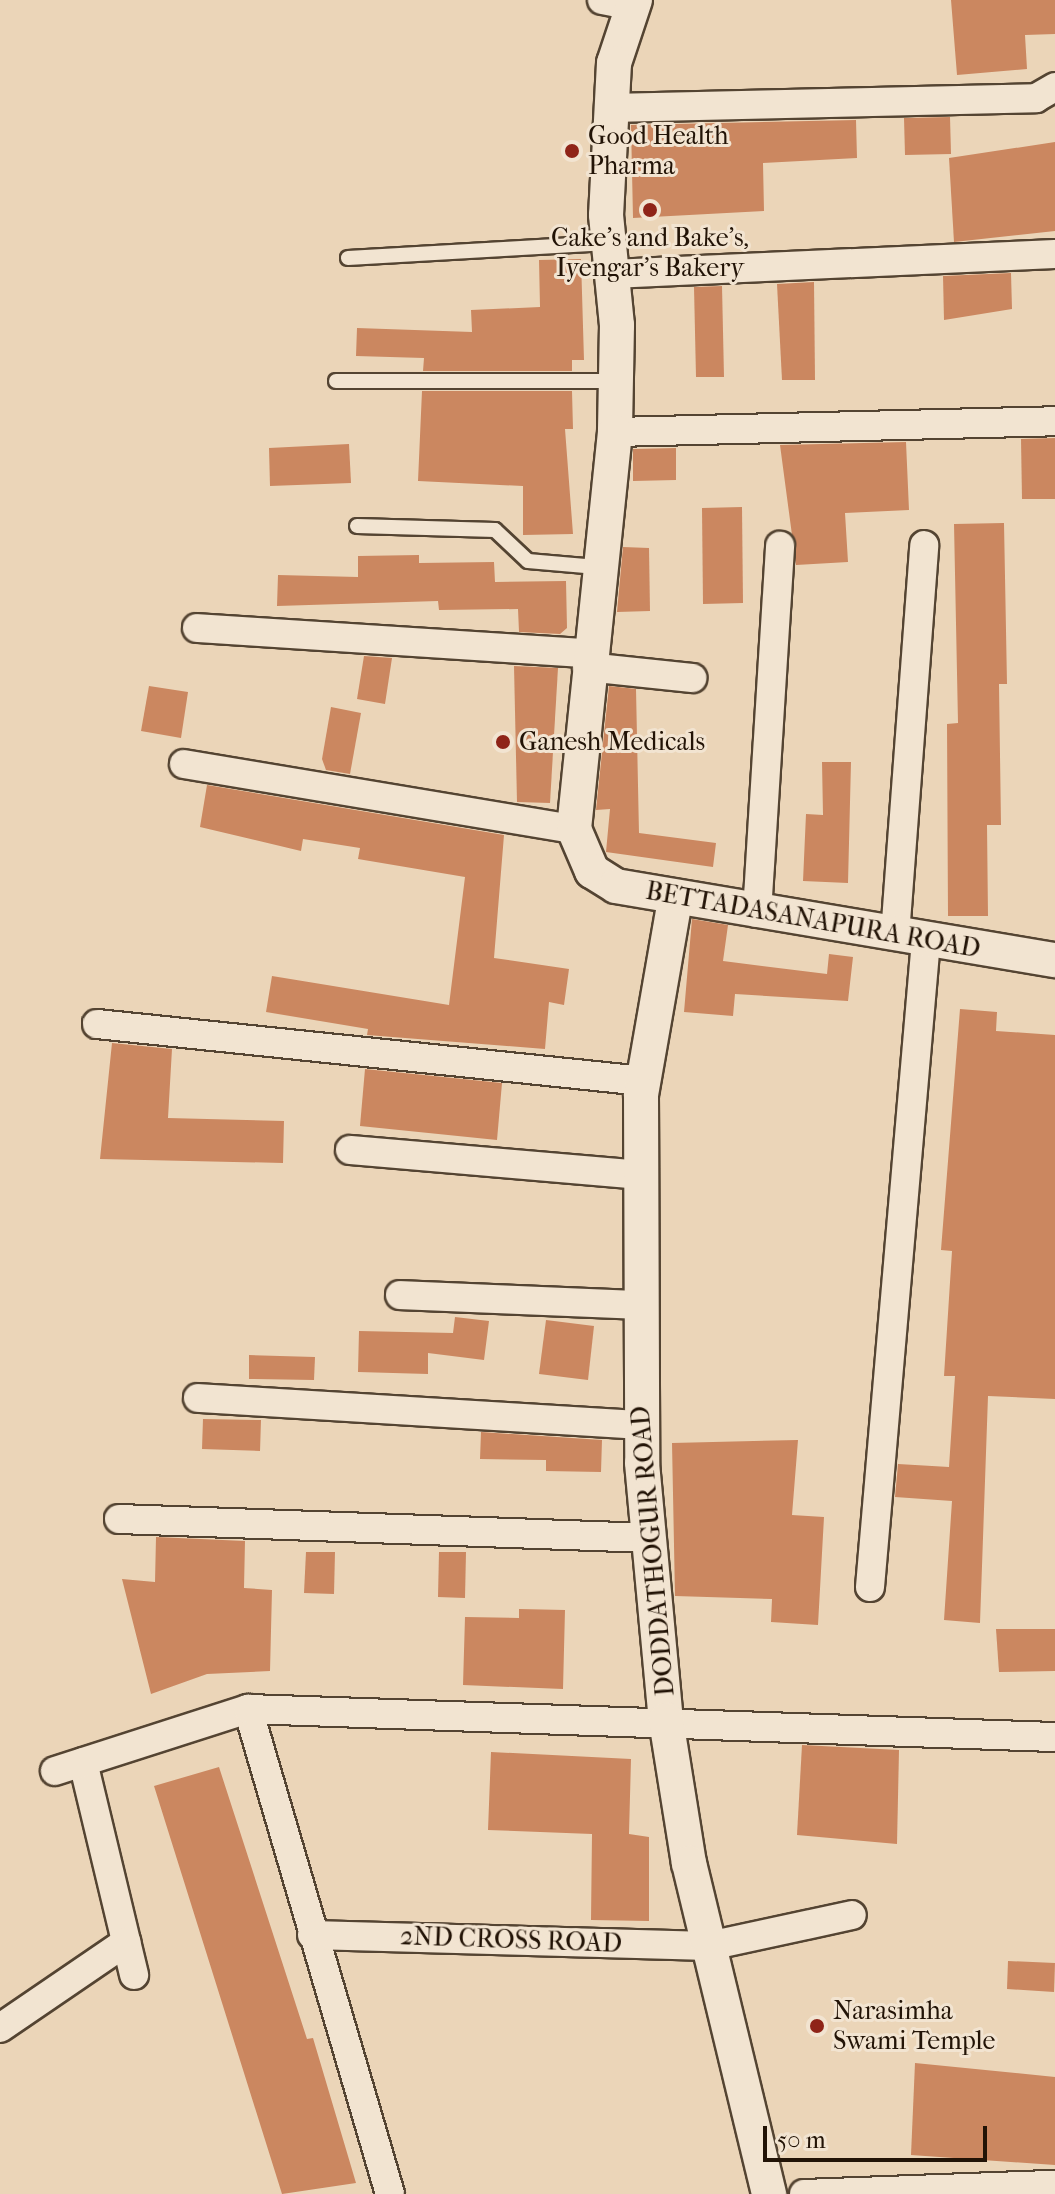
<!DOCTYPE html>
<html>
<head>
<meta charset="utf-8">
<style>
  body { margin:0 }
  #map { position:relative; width:1055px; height:2194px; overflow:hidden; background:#ebd5b8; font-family:"IM FELL French Canon",serif }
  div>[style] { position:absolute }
  .building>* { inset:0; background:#cb8760 }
  .roads { filter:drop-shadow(2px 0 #544432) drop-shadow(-2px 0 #544432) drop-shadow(0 2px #544432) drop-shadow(0 -2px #544432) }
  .service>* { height:14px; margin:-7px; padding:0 7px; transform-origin:7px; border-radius:7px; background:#f2e4d1 }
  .minor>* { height:28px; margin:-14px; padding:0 14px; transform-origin:14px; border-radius:14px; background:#f2e4d1 }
  .tertiary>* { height:34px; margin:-17px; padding:0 17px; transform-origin:17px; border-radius:17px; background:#f2e4d1 }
  .dots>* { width:22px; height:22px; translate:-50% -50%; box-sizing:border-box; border:4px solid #f2e4d1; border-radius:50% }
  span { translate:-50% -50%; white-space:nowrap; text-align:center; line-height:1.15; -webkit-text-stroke:6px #f2e4d1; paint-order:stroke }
  .poi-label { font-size:26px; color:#221306 }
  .left { translate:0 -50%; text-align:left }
  .street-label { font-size:26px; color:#221306 }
  .scale { position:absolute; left:763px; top:2126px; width:224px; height:36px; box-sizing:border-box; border:4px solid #221306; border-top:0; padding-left:10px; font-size:24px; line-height:28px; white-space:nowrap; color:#221306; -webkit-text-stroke:6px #f2e4d1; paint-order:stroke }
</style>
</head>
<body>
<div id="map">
  <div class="building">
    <i style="clip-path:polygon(951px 0,1055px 0,1055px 34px,1025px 35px,1027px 69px,957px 75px)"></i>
    <i style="clip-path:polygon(950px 117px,951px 154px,905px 155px,904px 118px)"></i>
    <i style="clip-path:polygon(856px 120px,857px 158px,763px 163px,764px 211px,633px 218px,631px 125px)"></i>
    <i style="clip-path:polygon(1055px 142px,1055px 231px,954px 242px,949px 158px)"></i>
    <i style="clip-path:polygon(581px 259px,584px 360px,572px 360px,572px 371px,423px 371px,424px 358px,356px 356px,357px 328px,472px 332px,471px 310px,540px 307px,539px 260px)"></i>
    <i style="clip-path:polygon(1011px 273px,1012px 309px,944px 320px,943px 276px)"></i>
    <i style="clip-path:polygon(814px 282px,815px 380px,782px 380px,777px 284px)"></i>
    <i style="clip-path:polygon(722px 286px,724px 377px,696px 377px,694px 287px)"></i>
    <i style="clip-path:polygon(422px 391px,572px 391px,573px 429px,565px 429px,573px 534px,523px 535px,523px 486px,418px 481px)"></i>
    <i style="clip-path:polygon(1055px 438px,1055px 499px,1022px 499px,1021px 439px)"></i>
    <i style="clip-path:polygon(906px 442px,909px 510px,845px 513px,848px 562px,796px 565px,780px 445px)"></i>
    <i style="clip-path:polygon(349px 444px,351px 483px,270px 486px,269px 448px)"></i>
    <i style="clip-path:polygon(676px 448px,676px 480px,633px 481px,633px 449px)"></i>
    <i style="clip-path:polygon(742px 507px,743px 603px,703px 604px,702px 508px)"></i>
    <i style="clip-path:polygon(1004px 523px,1007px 684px,999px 684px,1001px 825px,987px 825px,988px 916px,948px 916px,947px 724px,958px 723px,954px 524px)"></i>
    <i style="clip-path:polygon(623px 547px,649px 548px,650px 611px,617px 612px)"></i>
    <i style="clip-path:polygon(419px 555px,419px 563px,494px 562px,495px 582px,566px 581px,567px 628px,560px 634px,519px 632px,518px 609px,439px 610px,438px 601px,277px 606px,278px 575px,358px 577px,358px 556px)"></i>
    <i style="clip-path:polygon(364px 656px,392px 658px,385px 704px,357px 699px)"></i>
    <i style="clip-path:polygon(514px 666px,558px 668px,550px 803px,517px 802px)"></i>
    <i style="clip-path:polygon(149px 686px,188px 692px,181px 738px,141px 731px)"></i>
    <i style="clip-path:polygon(609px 686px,636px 689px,639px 833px,716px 843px,713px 867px,606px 852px,610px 809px,596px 810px)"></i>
    <i style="clip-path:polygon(331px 707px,361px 713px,350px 774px,326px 770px,322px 759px)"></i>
    <i style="clip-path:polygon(822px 762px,851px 762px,848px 883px,803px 881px,806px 814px,823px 815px)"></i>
    <i style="clip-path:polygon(207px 785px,504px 835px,494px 958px,569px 969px,564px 1005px,549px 1002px,545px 1049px,367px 1035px,368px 1029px,266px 1012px,272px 976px,449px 1005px,465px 877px,358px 859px,360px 848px,303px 839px,301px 851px,200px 827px)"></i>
    <i style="clip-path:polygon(692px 919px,728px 925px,723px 961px,827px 974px,829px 954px,853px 957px,848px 1001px,735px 994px,733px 1016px,684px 1012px)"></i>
    <i style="clip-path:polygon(960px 1009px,997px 1012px,996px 1031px,1055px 1035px,1055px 1399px,988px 1396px,980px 1623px,944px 1620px,952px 1501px,895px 1497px,898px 1464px,949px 1467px,955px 1376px,944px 1376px,952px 1251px,941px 1250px)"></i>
    <i style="clip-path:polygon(112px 1043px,172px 1049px,168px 1118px,284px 1121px,283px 1163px,100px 1159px)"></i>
    <i style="clip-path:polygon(365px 1069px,502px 1083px,497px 1140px,360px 1126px)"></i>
    <i style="clip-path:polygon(455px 1317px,489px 1321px,484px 1360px,428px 1353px,428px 1374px,358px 1372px,359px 1331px,453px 1333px)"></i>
    <i style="clip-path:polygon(546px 1320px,594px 1326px,588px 1380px,539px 1374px)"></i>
    <i style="clip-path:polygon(249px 1355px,315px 1357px,314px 1380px,249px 1379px)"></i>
    <i style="clip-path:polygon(203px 1419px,261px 1420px,260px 1451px,202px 1449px)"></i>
    <i style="clip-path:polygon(481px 1432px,602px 1440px,601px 1472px,546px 1471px,546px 1460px,480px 1459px)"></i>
    <i style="clip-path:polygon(798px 1440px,792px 1515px,824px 1517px,818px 1625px,771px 1622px,772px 1599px,675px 1596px,672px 1443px)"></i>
    <i style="clip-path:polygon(156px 1537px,245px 1541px,244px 1588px,272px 1590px,270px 1671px,207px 1674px,151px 1694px,122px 1579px,155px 1582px)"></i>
    <i style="clip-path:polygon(306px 1552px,335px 1552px,334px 1594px,304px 1593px)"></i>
    <i style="clip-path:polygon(439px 1552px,466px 1552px,465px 1598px,438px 1597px)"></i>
    <i style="clip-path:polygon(519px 1609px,565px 1610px,563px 1689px,463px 1685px,465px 1617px,519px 1618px)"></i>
    <i style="clip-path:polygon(996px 1629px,1055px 1629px,1055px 1671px,999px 1672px)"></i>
    <i style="clip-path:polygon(802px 1745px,899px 1750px,897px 1844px,797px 1835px)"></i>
    <i style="clip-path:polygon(491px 1752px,631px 1759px,629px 1834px,649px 1837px,649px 1921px,591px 1920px,592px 1834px,488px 1830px)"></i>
    <i style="clip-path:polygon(219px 1767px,307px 2039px,313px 2038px,356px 2183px,282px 2194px,154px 1786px)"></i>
    <i style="clip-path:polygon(1008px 1961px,1055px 1963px,1054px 1992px,1007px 1989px)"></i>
    <i style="clip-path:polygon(915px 2063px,1055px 2077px,1055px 2165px,911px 2155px)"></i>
  </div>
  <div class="roads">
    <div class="service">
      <i style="left:348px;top:258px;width:260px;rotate:-3.3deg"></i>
      <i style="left:336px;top:381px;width:280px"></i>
      <i style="left:357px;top:526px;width:138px;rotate:1.7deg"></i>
      <i style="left:495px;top:530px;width:45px;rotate:43.2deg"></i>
      <i style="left:528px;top:561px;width:69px;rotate:5deg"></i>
    </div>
    <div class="minor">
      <i style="left:602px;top:0;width:32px;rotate:11deg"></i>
      <i style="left:611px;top:108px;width:425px;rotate:-1.3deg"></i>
      <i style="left:1036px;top:98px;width:22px;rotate:-30deg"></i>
      <i style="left:612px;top:274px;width:443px;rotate:-2.6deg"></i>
      <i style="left:615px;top:432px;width:440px;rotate:-1.4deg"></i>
      <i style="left:197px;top:628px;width:392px;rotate:3.7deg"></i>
      <i style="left:587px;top:667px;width:106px;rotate:6deg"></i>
      <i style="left:184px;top:764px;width:395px;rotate:9.5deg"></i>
      <i style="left:757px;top:913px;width:368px;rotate:-86.4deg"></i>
      <i style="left:895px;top:935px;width:391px;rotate:-85.7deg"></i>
      <i style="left:97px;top:1024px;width:549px;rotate:5.96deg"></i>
      <i style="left:350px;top:1150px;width:293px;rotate:4.9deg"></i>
      <i style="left:400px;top:1295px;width:240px;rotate:2.4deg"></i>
      <i style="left:198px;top:1398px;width:443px;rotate:3.5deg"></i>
      <i style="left:119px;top:1519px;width:530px;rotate:2.05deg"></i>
      <i style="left:870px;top:1587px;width:649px;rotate:-85.05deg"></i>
      <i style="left:248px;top:1709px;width:505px;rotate:73.68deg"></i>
      <i style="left:83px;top:1762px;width:219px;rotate:76.5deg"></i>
      <i style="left:55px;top:1771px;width:203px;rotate:-17.8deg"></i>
      <i style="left:248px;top:1709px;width:807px;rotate:1.99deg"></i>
      <i style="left:312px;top:1935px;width:397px;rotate:1.6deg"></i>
      <i style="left:709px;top:1946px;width:146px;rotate:-12.2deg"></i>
      <i style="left:0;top:2028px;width:153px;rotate:-34.3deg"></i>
      <i style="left:804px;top:2194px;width:251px;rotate:-2.1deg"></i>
    </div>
    <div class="tertiary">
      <i style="left:635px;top:0;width:66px;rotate:108.4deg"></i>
      <i style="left:614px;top:63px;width:152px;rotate:93deg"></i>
      <i style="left:606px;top:215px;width:111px;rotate:84.3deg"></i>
      <i style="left:617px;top:325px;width:107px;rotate:91.1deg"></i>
      <i style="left:615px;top:432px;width:399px;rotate:95.9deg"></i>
      <i style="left:574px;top:829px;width:46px;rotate:66.8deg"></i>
      <i style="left:592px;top:871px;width:28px;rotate:32deg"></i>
      <i style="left:616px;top:886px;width:445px;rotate:9.6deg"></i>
      <i style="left:675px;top:900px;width:197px;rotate:99.9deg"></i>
      <i style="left:641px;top:1094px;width:369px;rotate:89.8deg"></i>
      <i style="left:642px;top:1463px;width:258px;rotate:84.7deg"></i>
      <i style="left:666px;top:1720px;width:145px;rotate:80.9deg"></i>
      <i style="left:689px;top:1863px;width:341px;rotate:76.4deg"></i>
    </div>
  </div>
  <div class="dots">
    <i style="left:572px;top:151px;background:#8f2418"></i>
    <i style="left:650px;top:210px;background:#8f2418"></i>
    <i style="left:503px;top:742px;background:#8f2418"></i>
    <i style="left:817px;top:2026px;background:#8f2418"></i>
  </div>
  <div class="poi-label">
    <span class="left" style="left:588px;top:151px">Good Health<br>Pharma</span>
    <span style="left:650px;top:253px">Cake's and Bake's,<br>Iyengar's Bakery</span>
    <span class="left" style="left:519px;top:742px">Ganesh Medicals</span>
    <span class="left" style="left:833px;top:2026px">Narasimha<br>Swami Temple</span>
  </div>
  <div class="street-label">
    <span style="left:813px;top:920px;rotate:10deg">BETTADASANAPURA ROAD</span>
    <span style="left:653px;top:1551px;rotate:-95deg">DODDATHOGUR ROAD</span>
    <span style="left:511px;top:1940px;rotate:2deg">2ND CROSS ROAD</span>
  </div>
  <div class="scale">50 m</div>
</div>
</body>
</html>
